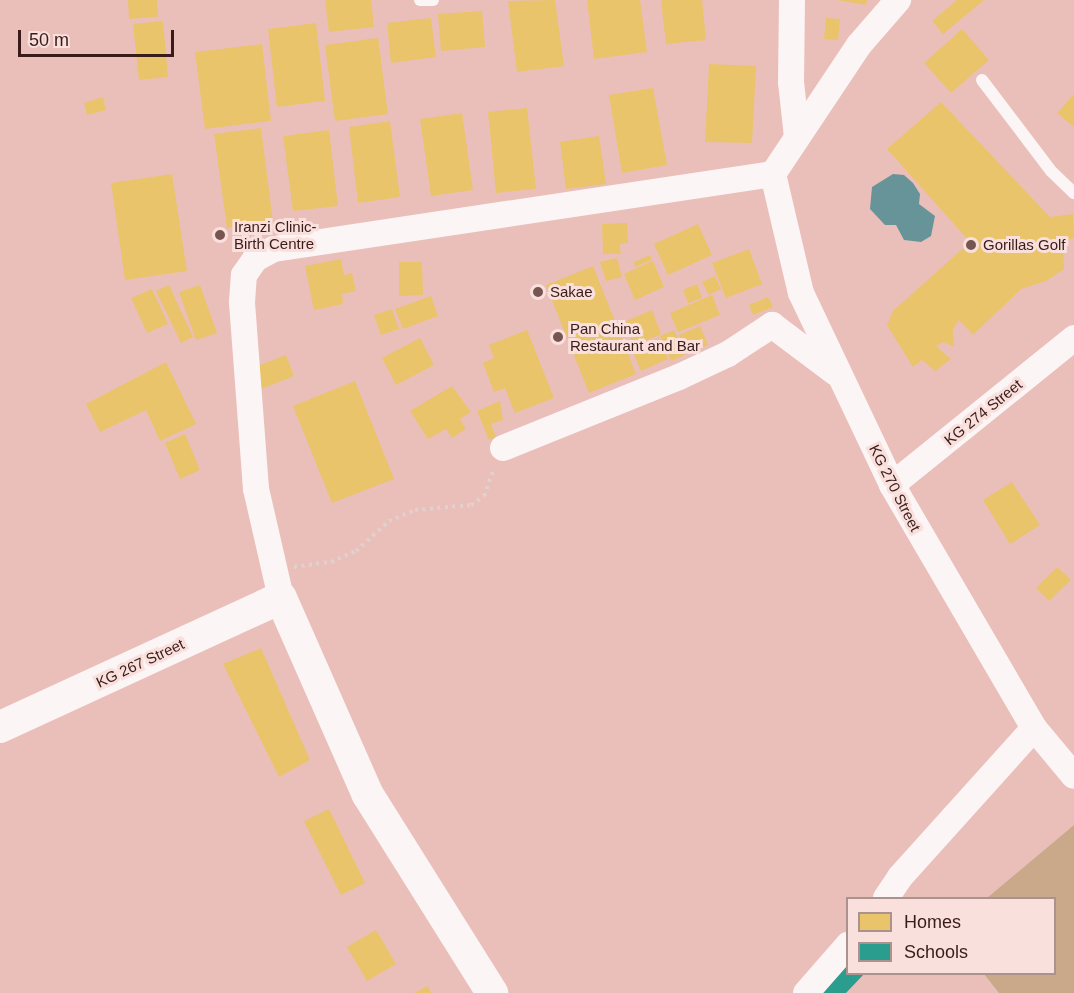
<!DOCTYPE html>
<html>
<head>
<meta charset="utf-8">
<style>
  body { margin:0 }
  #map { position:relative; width:1074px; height:993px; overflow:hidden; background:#eabfba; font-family:Arial,sans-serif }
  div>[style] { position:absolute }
  .green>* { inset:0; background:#c9a98a }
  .water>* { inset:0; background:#679499 }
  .homes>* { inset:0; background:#e9c46a }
  .schools>* { inset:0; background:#2a9d8f }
  .path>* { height:4px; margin-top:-2px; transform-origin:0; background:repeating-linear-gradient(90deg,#e0d1cf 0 3px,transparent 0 7.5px) }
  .service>* { height:12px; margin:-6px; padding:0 6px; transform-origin:6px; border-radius:6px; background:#fcf5f5 }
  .minor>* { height:26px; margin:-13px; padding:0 13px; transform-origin:13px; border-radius:13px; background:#fcf5f5 }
  .tertiary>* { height:32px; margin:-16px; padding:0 16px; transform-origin:16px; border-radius:16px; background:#fcf5f5 }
  .dots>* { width:16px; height:16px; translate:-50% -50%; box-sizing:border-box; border:3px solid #f9e0dd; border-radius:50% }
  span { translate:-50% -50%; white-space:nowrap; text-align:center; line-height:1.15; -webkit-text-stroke:6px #f9e0dd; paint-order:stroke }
  .poi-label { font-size:15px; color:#391c19 }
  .left { translate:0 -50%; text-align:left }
  .street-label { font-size:15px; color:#391c19 }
  .legend { position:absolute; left:846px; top:897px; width:210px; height:78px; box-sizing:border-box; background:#f9e0dd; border:2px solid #ac928f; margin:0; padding:8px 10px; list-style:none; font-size:18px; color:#391c19 }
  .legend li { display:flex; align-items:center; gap:12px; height:30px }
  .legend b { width:30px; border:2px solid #ac928f }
  .scale { position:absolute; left:18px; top:30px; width:156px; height:27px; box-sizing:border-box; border:3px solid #391c19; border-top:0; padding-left:8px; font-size:18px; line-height:21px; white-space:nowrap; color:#391c19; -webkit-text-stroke:4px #f9e0dd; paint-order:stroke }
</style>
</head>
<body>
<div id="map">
  <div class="green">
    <i style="clip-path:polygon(1074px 825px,1074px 993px,999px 993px,984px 974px,1054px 974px,1054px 898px,987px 898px)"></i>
  </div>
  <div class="water">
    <i style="clip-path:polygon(893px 174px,904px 175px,913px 183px,920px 194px,919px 204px,935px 216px,931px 236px,921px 242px,904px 240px,896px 225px,885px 225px,870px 209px,872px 187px)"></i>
  </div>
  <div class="homes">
    <i style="clip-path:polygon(128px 0,157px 0,158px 17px,129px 19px)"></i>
    <i style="clip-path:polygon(325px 0,371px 0,374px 27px,329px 32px)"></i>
    <i style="clip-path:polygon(555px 0,564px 66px,517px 72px,508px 1px)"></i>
    <i style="clip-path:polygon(587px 0,640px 0,647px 52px,594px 59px)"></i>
    <i style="clip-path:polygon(661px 0,702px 0,706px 40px,666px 44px)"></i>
    <i style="clip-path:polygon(837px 0,867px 0,866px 5px)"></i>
    <i style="clip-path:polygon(957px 0,984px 0,943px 34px,932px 21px)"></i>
    <i style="clip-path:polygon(482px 11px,485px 47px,441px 51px,438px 14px)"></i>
    <i style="clip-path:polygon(431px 18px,436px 57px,391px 63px,387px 23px)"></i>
    <i style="clip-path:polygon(826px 18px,840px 19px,838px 40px,824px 39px)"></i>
    <i style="clip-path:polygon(163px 21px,168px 77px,139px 80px,133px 24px)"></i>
    <i style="clip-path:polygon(316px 23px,325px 101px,277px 107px,268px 29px)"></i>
    <i style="clip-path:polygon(962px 29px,989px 60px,951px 93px,924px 63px)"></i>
    <i style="clip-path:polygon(378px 38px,388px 114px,335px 121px,325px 45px)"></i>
    <i style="clip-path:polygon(262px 44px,271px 121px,205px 129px,195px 52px)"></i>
    <i style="clip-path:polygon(709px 64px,756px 66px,752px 143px,705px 142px)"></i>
    <i style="clip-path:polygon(653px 88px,667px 165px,622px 173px,609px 95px)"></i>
    <i style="clip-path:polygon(1074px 94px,1074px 127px,1057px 113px)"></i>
    <i style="clip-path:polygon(103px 97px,106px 110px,87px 115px,84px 103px)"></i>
    <i style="clip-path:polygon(941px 102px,1050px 217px,1073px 214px,1074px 238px,1063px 242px,1064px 269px,1046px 281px,1021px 289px,973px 335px,959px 320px,953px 329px,954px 347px,943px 342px,936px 346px,951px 359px,935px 371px,922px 360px,913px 367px,887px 325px,893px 311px,970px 242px,887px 149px)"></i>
    <i style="clip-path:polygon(527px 108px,536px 189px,496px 193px,488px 112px)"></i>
    <i style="clip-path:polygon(462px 113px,473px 190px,431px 196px,420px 119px)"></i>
    <i style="clip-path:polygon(390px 121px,400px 197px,358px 203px,349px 127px)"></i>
    <i style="clip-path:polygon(261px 128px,273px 222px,227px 228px,214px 134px)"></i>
    <i style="clip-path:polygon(329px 130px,338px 206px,293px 211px,283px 136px)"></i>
    <i style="clip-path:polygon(599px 136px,606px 184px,566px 189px,560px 142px)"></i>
    <i style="clip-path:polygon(172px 174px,187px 271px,125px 280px,111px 183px)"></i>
    <i style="clip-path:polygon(627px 223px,628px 243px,620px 244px,621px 254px,603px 254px,602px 224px)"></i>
    <i style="clip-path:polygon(698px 224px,712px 255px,668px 275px,654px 244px)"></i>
    <i style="clip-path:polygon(749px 249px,762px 284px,726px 298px,712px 263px)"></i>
    <i style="clip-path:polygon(650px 255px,652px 260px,635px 267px,634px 262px)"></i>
    <i style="clip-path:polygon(617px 258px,622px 277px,606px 281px,600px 262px)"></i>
    <i style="clip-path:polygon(341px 259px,344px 275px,352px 273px,356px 291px,342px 294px,343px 304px,314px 310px,305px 266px)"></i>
    <i style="clip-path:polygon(653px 261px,664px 287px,635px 300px,624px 274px)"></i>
    <i style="clip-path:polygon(399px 262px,422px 262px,423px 295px,399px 296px)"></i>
    <i style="clip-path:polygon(593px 266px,636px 374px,589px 393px,546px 285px)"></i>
    <i style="clip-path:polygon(715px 276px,721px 289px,709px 295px,702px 282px)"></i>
    <i style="clip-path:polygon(697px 284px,702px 298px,688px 303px,683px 290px)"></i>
    <i style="clip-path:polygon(169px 285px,193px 337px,181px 343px,156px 291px)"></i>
    <i style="clip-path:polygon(200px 285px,217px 333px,196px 340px,179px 292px)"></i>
    <i style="clip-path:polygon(152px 289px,168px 324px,147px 333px,131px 298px)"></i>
    <i style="clip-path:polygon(712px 295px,720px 315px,678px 332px,670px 313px)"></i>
    <i style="clip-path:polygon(431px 296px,438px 316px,403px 329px,395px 309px)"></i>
    <i style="clip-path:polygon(768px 297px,773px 307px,753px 315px,749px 305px)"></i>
    <i style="clip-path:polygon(392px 309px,399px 329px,381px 335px,374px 315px)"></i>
    <i style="clip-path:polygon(652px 310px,661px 334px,634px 346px,624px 322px)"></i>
    <i style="clip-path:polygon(700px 326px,708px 345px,687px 353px,679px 335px)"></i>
    <i style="clip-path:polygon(527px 330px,554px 398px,515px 413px,505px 388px,494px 392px,483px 363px,494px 358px,489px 345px)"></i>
    <i style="clip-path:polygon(674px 330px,685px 355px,671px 361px,660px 336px)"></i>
    <i style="clip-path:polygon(420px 338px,434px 365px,396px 385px,382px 358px)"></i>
    <i style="clip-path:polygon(659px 338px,668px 359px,641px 371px,632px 350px)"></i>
    <i style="clip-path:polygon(286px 355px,294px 376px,256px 391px,247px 370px)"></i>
    <i style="clip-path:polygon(166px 362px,196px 424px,160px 441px,146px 410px,100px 432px,86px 404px)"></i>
    <i style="clip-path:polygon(355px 381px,394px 479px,332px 503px,293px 406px)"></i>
    <i style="clip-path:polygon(452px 386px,471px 412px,460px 419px,466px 429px,452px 438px,446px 429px,428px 439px,410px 411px)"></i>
    <i style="clip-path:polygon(500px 401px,503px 420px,491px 424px,496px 437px,489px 440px,477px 411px)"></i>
    <i style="clip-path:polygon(185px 434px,200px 470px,180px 479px,165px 443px)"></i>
    <i style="clip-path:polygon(1012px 482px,1040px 525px,1010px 544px,983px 500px)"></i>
    <i style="clip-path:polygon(1057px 567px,1071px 580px,1049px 601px,1036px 588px)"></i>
    <i style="clip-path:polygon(261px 648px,310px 760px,279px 777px,223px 664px)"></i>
    <i style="clip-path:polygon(329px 809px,365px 883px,341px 895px,304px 821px)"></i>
    <i style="clip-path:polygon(376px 930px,396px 964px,367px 981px,347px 947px)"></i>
    <i style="clip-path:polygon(428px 986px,431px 993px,414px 993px)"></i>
  </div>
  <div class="schools">
    <i style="clip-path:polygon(848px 963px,848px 974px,864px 974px,846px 993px,820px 993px)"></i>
  </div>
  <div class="path">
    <i style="left:294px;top:567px;width:37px;rotate:-8deg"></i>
    <i style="left:331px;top:562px;width:27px;rotate:-24deg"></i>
    <i style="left:356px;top:551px;width:45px;rotate:-42.3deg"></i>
    <i style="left:389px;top:521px;width:28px;rotate:-23deg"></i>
    <i style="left:415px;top:510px;width:56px;rotate:-5.1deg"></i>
    <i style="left:471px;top:505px;width:16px;rotate:-35deg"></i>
    <i style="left:484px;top:496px;width:30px;rotate:-70deg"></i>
  </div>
  <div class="service">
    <i style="left:420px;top:0;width:13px"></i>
    <i style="left:982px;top:80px;width:114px;rotate:52.8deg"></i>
    <i style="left:1051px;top:171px;width:32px;rotate:44deg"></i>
  </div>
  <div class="minor">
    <i style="left:792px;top:0;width:82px;rotate:90.7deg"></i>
    <i style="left:791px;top:82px;width:55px;rotate:83.8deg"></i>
    <i style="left:773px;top:174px;width:122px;rotate:76.8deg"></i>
    <i style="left:801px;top:293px;width:212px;rotate:64.6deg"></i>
    <i style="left:892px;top:485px;width:281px;rotate:59.7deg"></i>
    <i style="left:1034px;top:728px;width:62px;rotate:50.2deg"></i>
    <i style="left:503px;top:448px;width:190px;rotate:-22deg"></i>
    <i style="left:679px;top:377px;width:54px;rotate:-25.1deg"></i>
    <i style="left:728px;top:354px;width:53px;rotate:-33.4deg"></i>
    <i style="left:772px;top:325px;width:80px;rotate:36.9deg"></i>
    <i style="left:892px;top:485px;width:234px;rotate:-38.9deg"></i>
    <i style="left:281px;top:598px;width:112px;rotate:-102.9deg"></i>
    <i style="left:256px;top:489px;width:188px;rotate:-94.3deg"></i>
    <i style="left:242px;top:302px;width:27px;rotate:-86deg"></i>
    <i style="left:244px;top:275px;width:19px;rotate:-55deg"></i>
    <i style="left:255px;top:259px;width:21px;rotate:-28deg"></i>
    <i style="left:274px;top:249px;width:505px;rotate:-8.55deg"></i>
    <i style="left:773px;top:174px;width:155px;rotate:-56.3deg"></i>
    <i style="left:859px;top:45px;width:60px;rotate:-49.1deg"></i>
    <i style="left:886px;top:898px;width:25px;rotate:-56deg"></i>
    <i style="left:900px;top:877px;width:200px;rotate:-48deg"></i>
    <i style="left:806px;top:993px;width:64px;rotate:-48.8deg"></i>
  </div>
  <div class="tertiary">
    <i style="left:0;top:727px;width:309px;rotate:-24.7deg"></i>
    <i style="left:281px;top:598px;width:215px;rotate:66.2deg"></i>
    <i style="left:368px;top:795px;width:234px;rotate:57.9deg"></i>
  </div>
  <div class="dots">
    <i style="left:220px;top:235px;background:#775551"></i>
    <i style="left:971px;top:245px;background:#775551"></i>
    <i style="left:538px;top:292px;background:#775551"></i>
    <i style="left:558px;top:337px;background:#775551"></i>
  </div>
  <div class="poi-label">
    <span class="left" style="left:234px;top:235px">Iranzi Clinic-<br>Birth Centre</span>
    <span class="left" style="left:983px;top:245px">Gorillas Golf</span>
    <span class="left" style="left:550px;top:292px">Sakae</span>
    <span class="left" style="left:570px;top:337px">Pan China<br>Restaurant and Bar</span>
  </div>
  <div class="street-label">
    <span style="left:983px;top:412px;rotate:-39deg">KG 274 Street</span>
    <span style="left:895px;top:488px;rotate:63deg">KG 270 Street</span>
    <span style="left:140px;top:663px;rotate:-25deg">KG 267 Street</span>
  </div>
  <ul class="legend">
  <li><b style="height:16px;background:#e9c46a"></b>Homes</li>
  <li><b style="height:16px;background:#2a9d8f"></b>Schools</li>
  </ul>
  <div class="scale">50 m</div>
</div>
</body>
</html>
